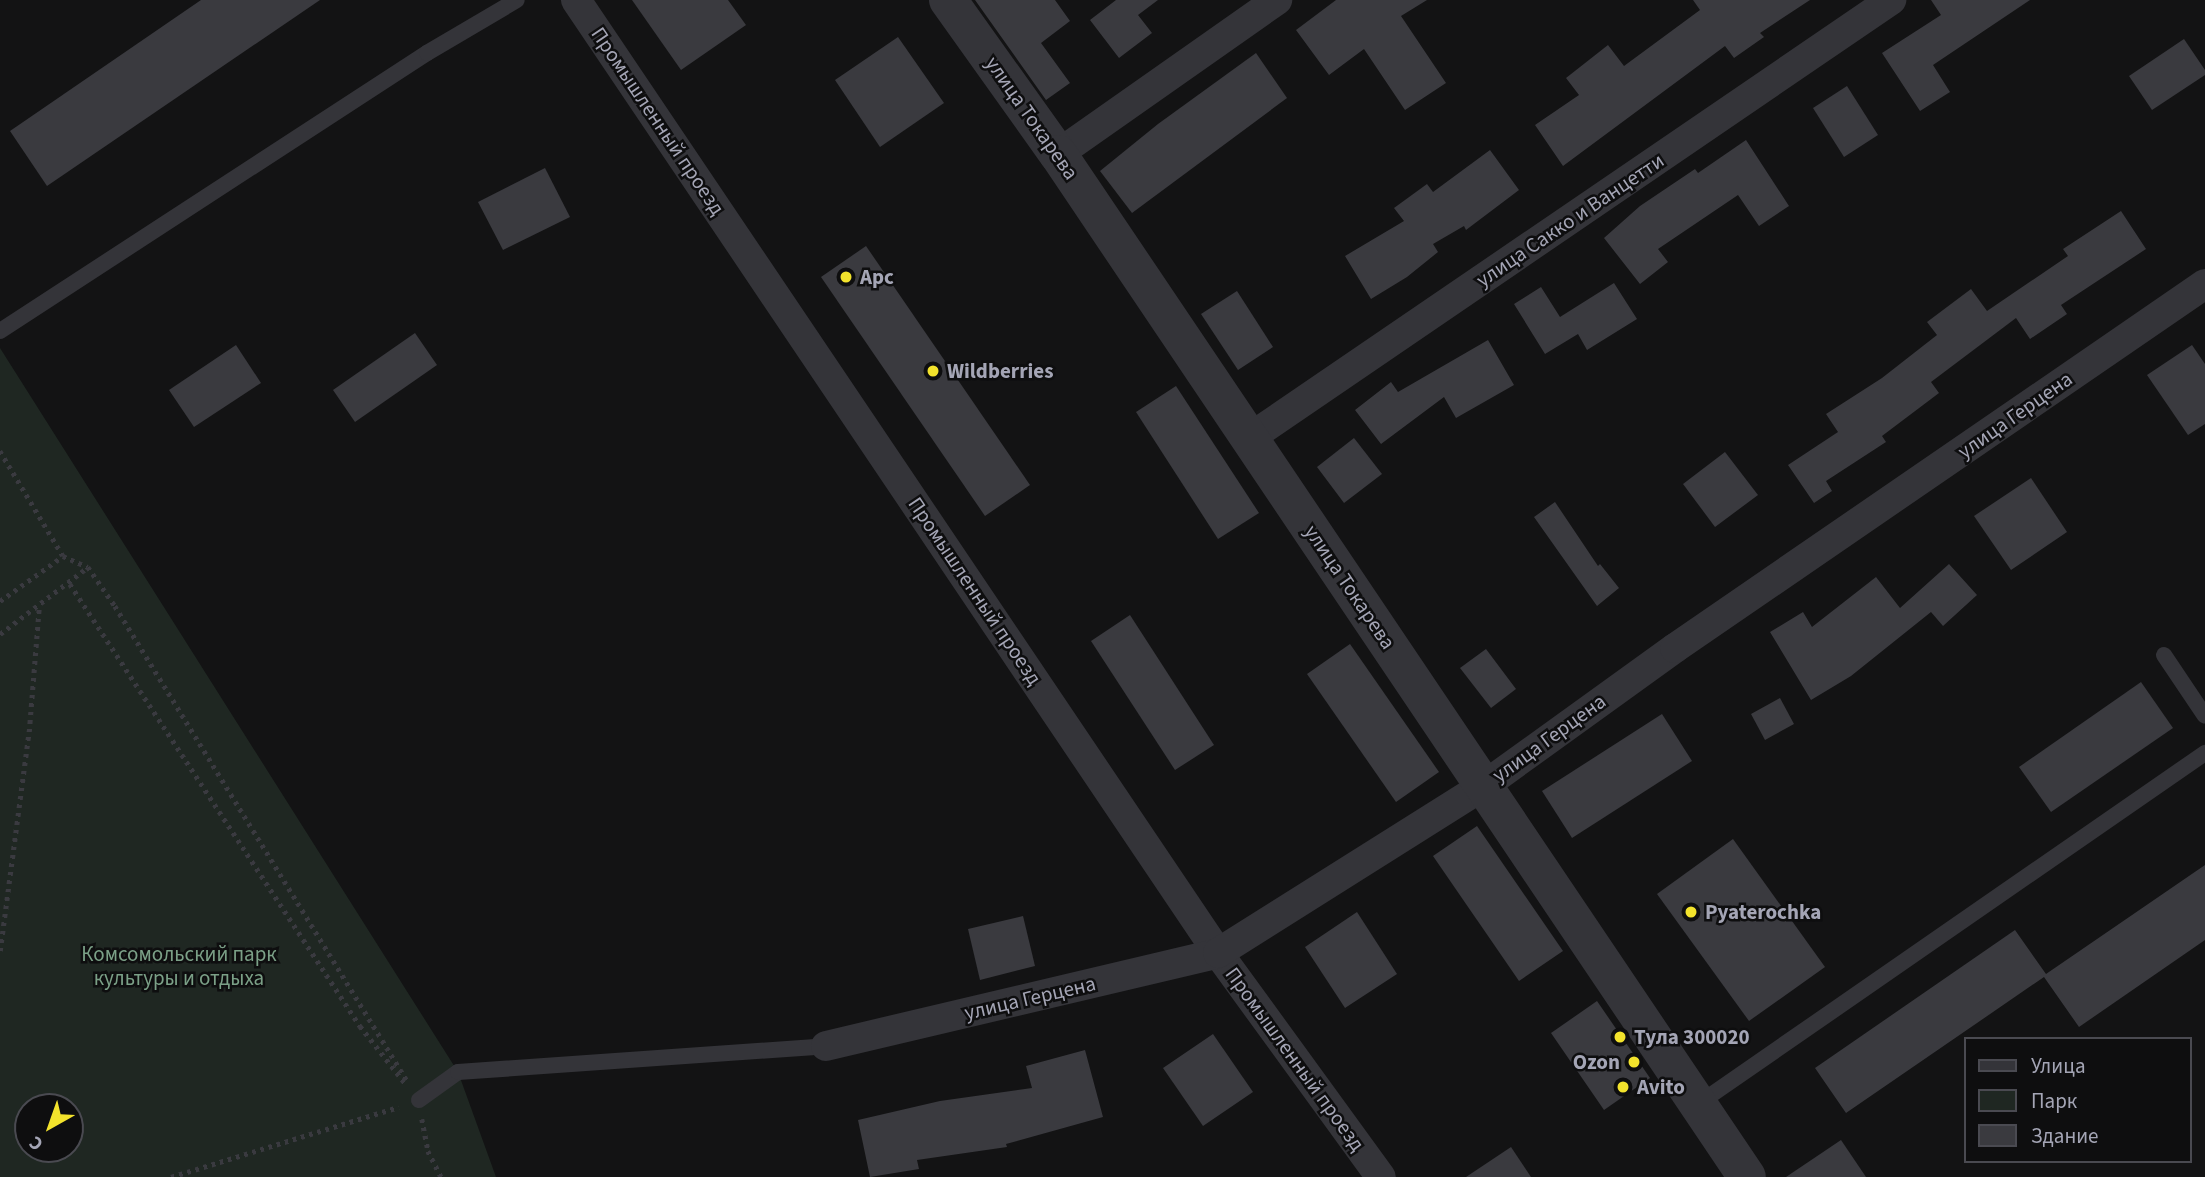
<!DOCTYPE html>
<html>
<head>
<meta charset="utf-8">
<style>
  body { margin:0 }
  #map { position:relative; width:2205px; height:1177px; overflow:hidden; background:#131314; font-family:"Source Sans 3",sans-serif }
  div>[style] { position:absolute }
  .green>* { inset:0; background:#1f2722 }
  .building>* { inset:0; background:#3a3a3f }
  .path>* { height:4.5px; margin-top:-2.25px; transform-origin:0; background:repeating-linear-gradient(90deg,#3a3a40 0 3.5px,transparent 0 8.5px) }
  .service>* { height:16px; margin:-8px; padding:0 8px; transform-origin:8px; border-radius:8px; background:#343439 }
  .minor>* { height:30px; margin:-15px; padding:0 15px; transform-origin:15px; border-radius:15px; background:#343439 }
  .tertiary>* { height:38px; margin:-19px; padding:0 19px; transform-origin:19px; border-radius:19px; background:#343439 }
  .dots>* { width:19px; height:19px; translate:-50% -50%; box-sizing:border-box; border:4px solid #0e0e0f; border-radius:50% }
  span { translate:-50% -50%; white-space:nowrap; text-align:center; line-height:1.15; -webkit-text-stroke:5px #0e0e0f; paint-order:stroke }
  .street-label { font-size:21px; color:#a4a5b5 }
  .poi-label { font-size:21px; color:#a4a5b5; font-weight:700 }
  .left { translate:0 -50%; text-align:left }
  .right { translate:-100% -50%; text-align:right }
  .park-label { font-size:21px; color:#7ba087 }
  .legend { position:absolute; left:1964px; top:1037px; width:228px; height:126px; box-sizing:border-box; background:#0e0e0f; border:2px solid #4a4a51; margin:0; padding:9px 12px; list-style:none; font-size:21px; color:#a4a5b5 }
  .legend li { display:flex; align-items:center; gap:14px; height:35px }
  .legend b { width:35px; border:2px solid #4a4a51 }
  .north { position:absolute; left:14px; top:1093px; width:70px; height:70px; box-sizing:border-box; background:#0e0e0f; border:2px solid #4a4a51; border-radius:50%; rotate:220deg; font-size:19px; font-weight:700; line-height:28px; text-align:center; color:#a4a5b5 }
  .north::after { content:''; display:block; margin:auto; width:24px; height:32px; background:#f3e32c; clip-path:polygon(50% 0,100% 100%,50% 72%,0 100%) }
</style>
</head>
<body>
<div id="map">
  <div class="green">
    <i style="clip-path:polygon(evenodd,0 348px,458px 1072px,496px 1177px,0 1177px,0 348px,28px 1107px,70px 1107px,70px 1149px,28px 1149px,28px 1107px)"></i>
  </div>
  <div class="building">
    <i style="clip-path:polygon(201px 0,320px 0,47px 186px,10px 131px)"></i>
    <i style="clip-path:polygon(632px 0,728px 0,746px 25px,681px 70px)"></i>
    <i style="clip-path:polygon(975px 0,1055px 0,1070px 21px,1041px 43px,1070px 83px,1046px 100px)"></i>
    <i style="clip-path:polygon(1116px 0,1158px 0,1138px 15px,1152px 33px,1119px 58px,1090px 20px)"></i>
    <i style="clip-path:polygon(1336px 0,1427px 0,1401px 16px,1446px 83px,1405px 110px,1364px 49px,1329px 75px,1296px 30px)"></i>
    <i style="clip-path:polygon(1693px 0,1810px 0,1760px 33px,1764px 37px,1734px 58px,1725px 46px,1563px 166px,1535px 125px,1579px 95px,1566px 78px,1608px 45px,1624px 66px,1700px 10px)"></i>
    <i style="clip-path:polygon(1931px 0,2030px 0,1933px 65px,1950px 92px,1920px 111px,1882px 53px,1941px 15px)"></i>
    <i style="clip-path:polygon(898px 37px,944px 103px,880px 147px,835px 80px)"></i>
    <i style="clip-path:polygon(2184px 39px,2205px 70px,2205px 75px,2152px 110px,2129px 76px)"></i>
    <i style="clip-path:polygon(1256px 53px,1287px 98px,1132px 213px,1100px 171px,1158px 124px)"></i>
    <i style="clip-path:polygon(1847px 86px,1878px 135px,1844px 157px,1813px 108px)"></i>
    <i style="clip-path:polygon(1746px 140px,1789px 206px,1759px 226px,1738px 195px,1658px 249px,1668px 262px,1640px 284px,1604px 238px,1640px 206px,1695px 169px,1698px 173px)"></i>
    <i style="clip-path:polygon(1490px 150px,1519px 190px,1466px 230px,1464px 226px,1433px 244px,1438px 252px,1407px 277px,1371px 299px,1345px 256px,1404px 221px,1394px 208px,1427px 184px,1433px 192px)"></i>
    <i style="clip-path:polygon(545px 168px,570px 217px,503px 250px,478px 202px)"></i>
    <i style="clip-path:polygon(2121px 211px,2146px 249px,2061px 305px,2067px 314px,2030px 339px,2016px 318px,1931px 382px,1939px 393px,1882px 436px,1886px 442px,1826px 481px,1832px 491px,1814px 503px,1788px 465px,1838px 432px,1826px 414px,1882px 378px,1937px 335px,1927px 322px,1971px 289px,1987px 311px,2068px 256px,2063px 249px)"></i>
    <i style="clip-path:polygon(866px 246px,1030px 485px,985px 516px,821px 277px)"></i>
    <i style="clip-path:polygon(1614px 283px,1637px 319px,1587px 350px,1578px 334px,1545px 354px,1514px 304px,1541px 287px,1560px 317px)"></i>
    <i style="clip-path:polygon(1237px 291px,1273px 347px,1238px 370px,1201px 314px)"></i>
    <i style="clip-path:polygon(415px 333px,437px 365px,355px 422px,333px 390px)"></i>
    <i style="clip-path:polygon(1488px 340px,1514px 385px,1456px 418px,1444px 397px,1381px 444px,1355px 410px,1391px 382px,1398px 392px)"></i>
    <i style="clip-path:polygon(236px 345px,261px 383px,194px 427px,169px 390px)"></i>
    <i style="clip-path:polygon(2192px 345px,2205px 364px,2205px 424px,2188px 435px,2147px 375px)"></i>
    <i style="clip-path:polygon(1176px 386px,1259px 513px,1218px 539px,1136px 412px)"></i>
    <i style="clip-path:polygon(1354px 438px,1382px 474px,1344px 503px,1317px 467px)"></i>
    <i style="clip-path:polygon(1725px 452px,1758px 495px,1715px 527px,1683px 484px)"></i>
    <i style="clip-path:polygon(2031px 478px,2067px 532px,2011px 570px,1974px 516px)"></i>
    <i style="clip-path:polygon(1555px 502px,1598px 566px,1600px 564px,1619px 588px,1597px 606px,1534px 517px)"></i>
    <i style="clip-path:polygon(1949px 564px,1977px 595px,1943px 626px,1931px 612px,1851px 676px,1811px 700px,1770px 632px,1803px 612px,1812px 627px,1876px 577px,1900px 608px)"></i>
    <i style="clip-path:polygon(1130px 615px,1214px 745px,1175px 770px,1091px 641px)"></i>
    <i style="clip-path:polygon(1350px 644px,1439px 772px,1396px 802px,1307px 674px)"></i>
    <i style="clip-path:polygon(1486px 649px,1516px 689px,1491px 708px,1460px 668px)"></i>
    <i style="clip-path:polygon(2141px 682px,2173px 728px,2051px 812px,2019px 767px)"></i>
    <i style="clip-path:polygon(1780px 698px,1794px 724px,1765px 740px,1751px 714px)"></i>
    <i style="clip-path:polygon(1662px 714px,1692px 761px,1572px 838px,1542px 791px)"></i>
    <i style="clip-path:polygon(1477px 826px,1563px 951px,1519px 981px,1433px 856px)"></i>
    <i style="clip-path:polygon(1733px 839px,1825px 967px,1749px 1021px,1657px 894px)"></i>
    <i style="clip-path:polygon(2205px 865px,2205px 940px,2079px 1027px,2044px 977px,1846px 1113px,1815px 1068px,2015px 930px,2046px 974px)"></i>
    <i style="clip-path:polygon(1357px 912px,1397px 974px,1345px 1008px,1305px 947px)"></i>
    <i style="clip-path:polygon(1023px 916px,1035px 966px,980px 980px,968px 929px)"></i>
    <i style="clip-path:polygon(1597px 1001px,1650px 1078px,1604px 1110px,1551px 1033px)"></i>
    <i style="clip-path:polygon(1213px 1034px,1253px 1092px,1203px 1126px,1163px 1068px)"></i>
    <i style="clip-path:polygon(1085px 1050px,1103px 1117px,1006px 1144px,1007px 1147px,917px 1160px,919px 1169px,870px 1177px,858px 1120px,940px 1101px,1032px 1088px,1026px 1066px)"></i>
    <i style="clip-path:polygon(1841px 1140px,1866px 1177px,1786px 1177px)"></i>
    <i style="clip-path:polygon(1511px 1147px,1531px 1177px,1466px 1177px)"></i>
  </div>
  <div class="path">
    <i style="left:0;top:451px;width:122px;rotate:59deg"></i>
    <i style="left:63px;top:556px;width:27px;rotate:24deg"></i>
    <i style="left:70px;top:584px;width:529px;rotate:56.73deg"></i>
    <i style="left:360px;top:1026px;width:73px;rotate:51.7deg"></i>
    <i style="left:0;top:601px;width:77px;rotate:-35.5deg"></i>
    <i style="left:0;top:634px;width:111px;rotate:-37.3deg"></i>
    <i style="left:88px;top:567px;width:47px;rotate:55.3deg"></i>
    <i style="left:115px;top:606px;width:559px;rotate:58.39deg"></i>
    <i style="left:0;top:951px;width:221px;rotate:-82.5deg"></i>
    <i style="left:29px;top:732px;width:124px;rotate:-85.4deg"></i>
    <i style="left:422px;top:1119px;width:33px;rotate:79deg"></i>
    <i style="left:428px;top:1151px;width:29px;rotate:63deg"></i>
    <i style="left:171px;top:1177px;width:238px;rotate:-17.1deg"></i>
  </div>
  <div class="service">
    <i style="left:0;top:331px;width:510px;rotate:-33.07deg"></i>
    <i style="left:427px;top:53px;width:104px;rotate:-30.5deg"></i>
    <i style="left:2164px;top:655px;width:73px;rotate:56.1deg"></i>
    <i style="left:419px;top:1100px;width:48px;rotate:-35.7deg"></i>
    <i style="left:458px;top:1072px;width:369px;rotate:-4deg"></i>
    <i style="left:1698px;top:1104px;width:617px;rotate:-34.7deg"></i>
  </div>
  <div class="minor">
    <i style="left:576px;top:0;width:1149px;rotate:56.03deg"></i>
    <i style="left:1218px;top:953px;width:277px;rotate:54deg"></i>
    <i style="left:1058px;top:154px;width:268px;rotate:-35.1deg"></i>
    <i style="left:1248px;top:439px;width:779px;rotate:-34.32deg"></i>
    <i style="left:826px;top:1046px;width:403px;rotate:-13.3deg"></i>
    <i style="left:1218px;top:953px;width:315px;rotate:-32.2deg"></i>
    <i style="left:1485px;top:785px;width:234px;rotate:-35.8deg"></i>
    <i style="left:1675px;top:648px;width:643px;rotate:-34.48deg"></i>
  </div>
  <div class="tertiary">
    <i style="left:948px;top:0;width:189px;rotate:54.5deg"></i>
    <i style="left:1058px;top:154px;width:1233px;rotate:56.04deg"></i>
  </div>
  <div class="dots">
    <i style="left:846px;top:277px;background:#f3e32c"></i>
    <i style="left:933px;top:371px;background:#f3e32c"></i>
    <i style="left:1691px;top:912px;background:#f3e32c"></i>
    <i style="left:1620px;top:1037px;background:#f3e32c"></i>
    <i style="left:1634px;top:1062px;background:#f3e32c"></i>
    <i style="left:1623px;top:1087px;background:#f3e32c"></i>
  </div>
  <div class="street-label">
    <span style="left:1032px;top:118px;rotate:55deg">улица Токарева</span>
    <span style="left:658px;top:121px;rotate:56deg">Промышленный проезд</span>
    <span style="left:1570px;top:220px;rotate:-34deg">улица Сакко и Ванцетти</span>
    <span style="left:2015px;top:415px;rotate:-35deg">улица Герцена</span>
    <span style="left:1350px;top:587px;rotate:56deg">улица Токарева</span>
    <span style="left:975px;top:591px;rotate:56deg">Промышленный проезд</span>
    <span style="left:1549px;top:738px;rotate:-36deg">улица Герцена</span>
    <span style="left:1030px;top:998px;rotate:-13deg">улица Герцена</span>
    <span style="left:1295px;top:1059px;rotate:54deg">Промышленный проезд</span>
  </div>
  <div class="poi-label">
    <span class="left" style="left:860px;top:277px">Арс</span>
    <span class="left" style="left:947px;top:371px">Wildberries</span>
    <span class="left" style="left:1705px;top:912px">Pyaterochka</span>
    <span class="left" style="left:1634px;top:1037px">Тула 300020</span>
    <span class="right" style="left:1620px;top:1062px">Ozon</span>
    <span class="left" style="left:1637px;top:1087px">Avito</span>
  </div>
  <div class="park-label">
    <span style="left:179px;top:966px">Комсомольский парк<br>культуры и отдыха</span>
  </div>
  <ul class="legend">
  <li><b style="height:9px;background:#343439"></b>Улица</li>
  <li><b style="height:19px;background:#1f2722"></b>Парк</li>
  <li><b style="height:19px;background:#3a3a3f"></b>Здание</li>
  </ul>
  <div class="north">С</div>
</div>
</body>
</html>
